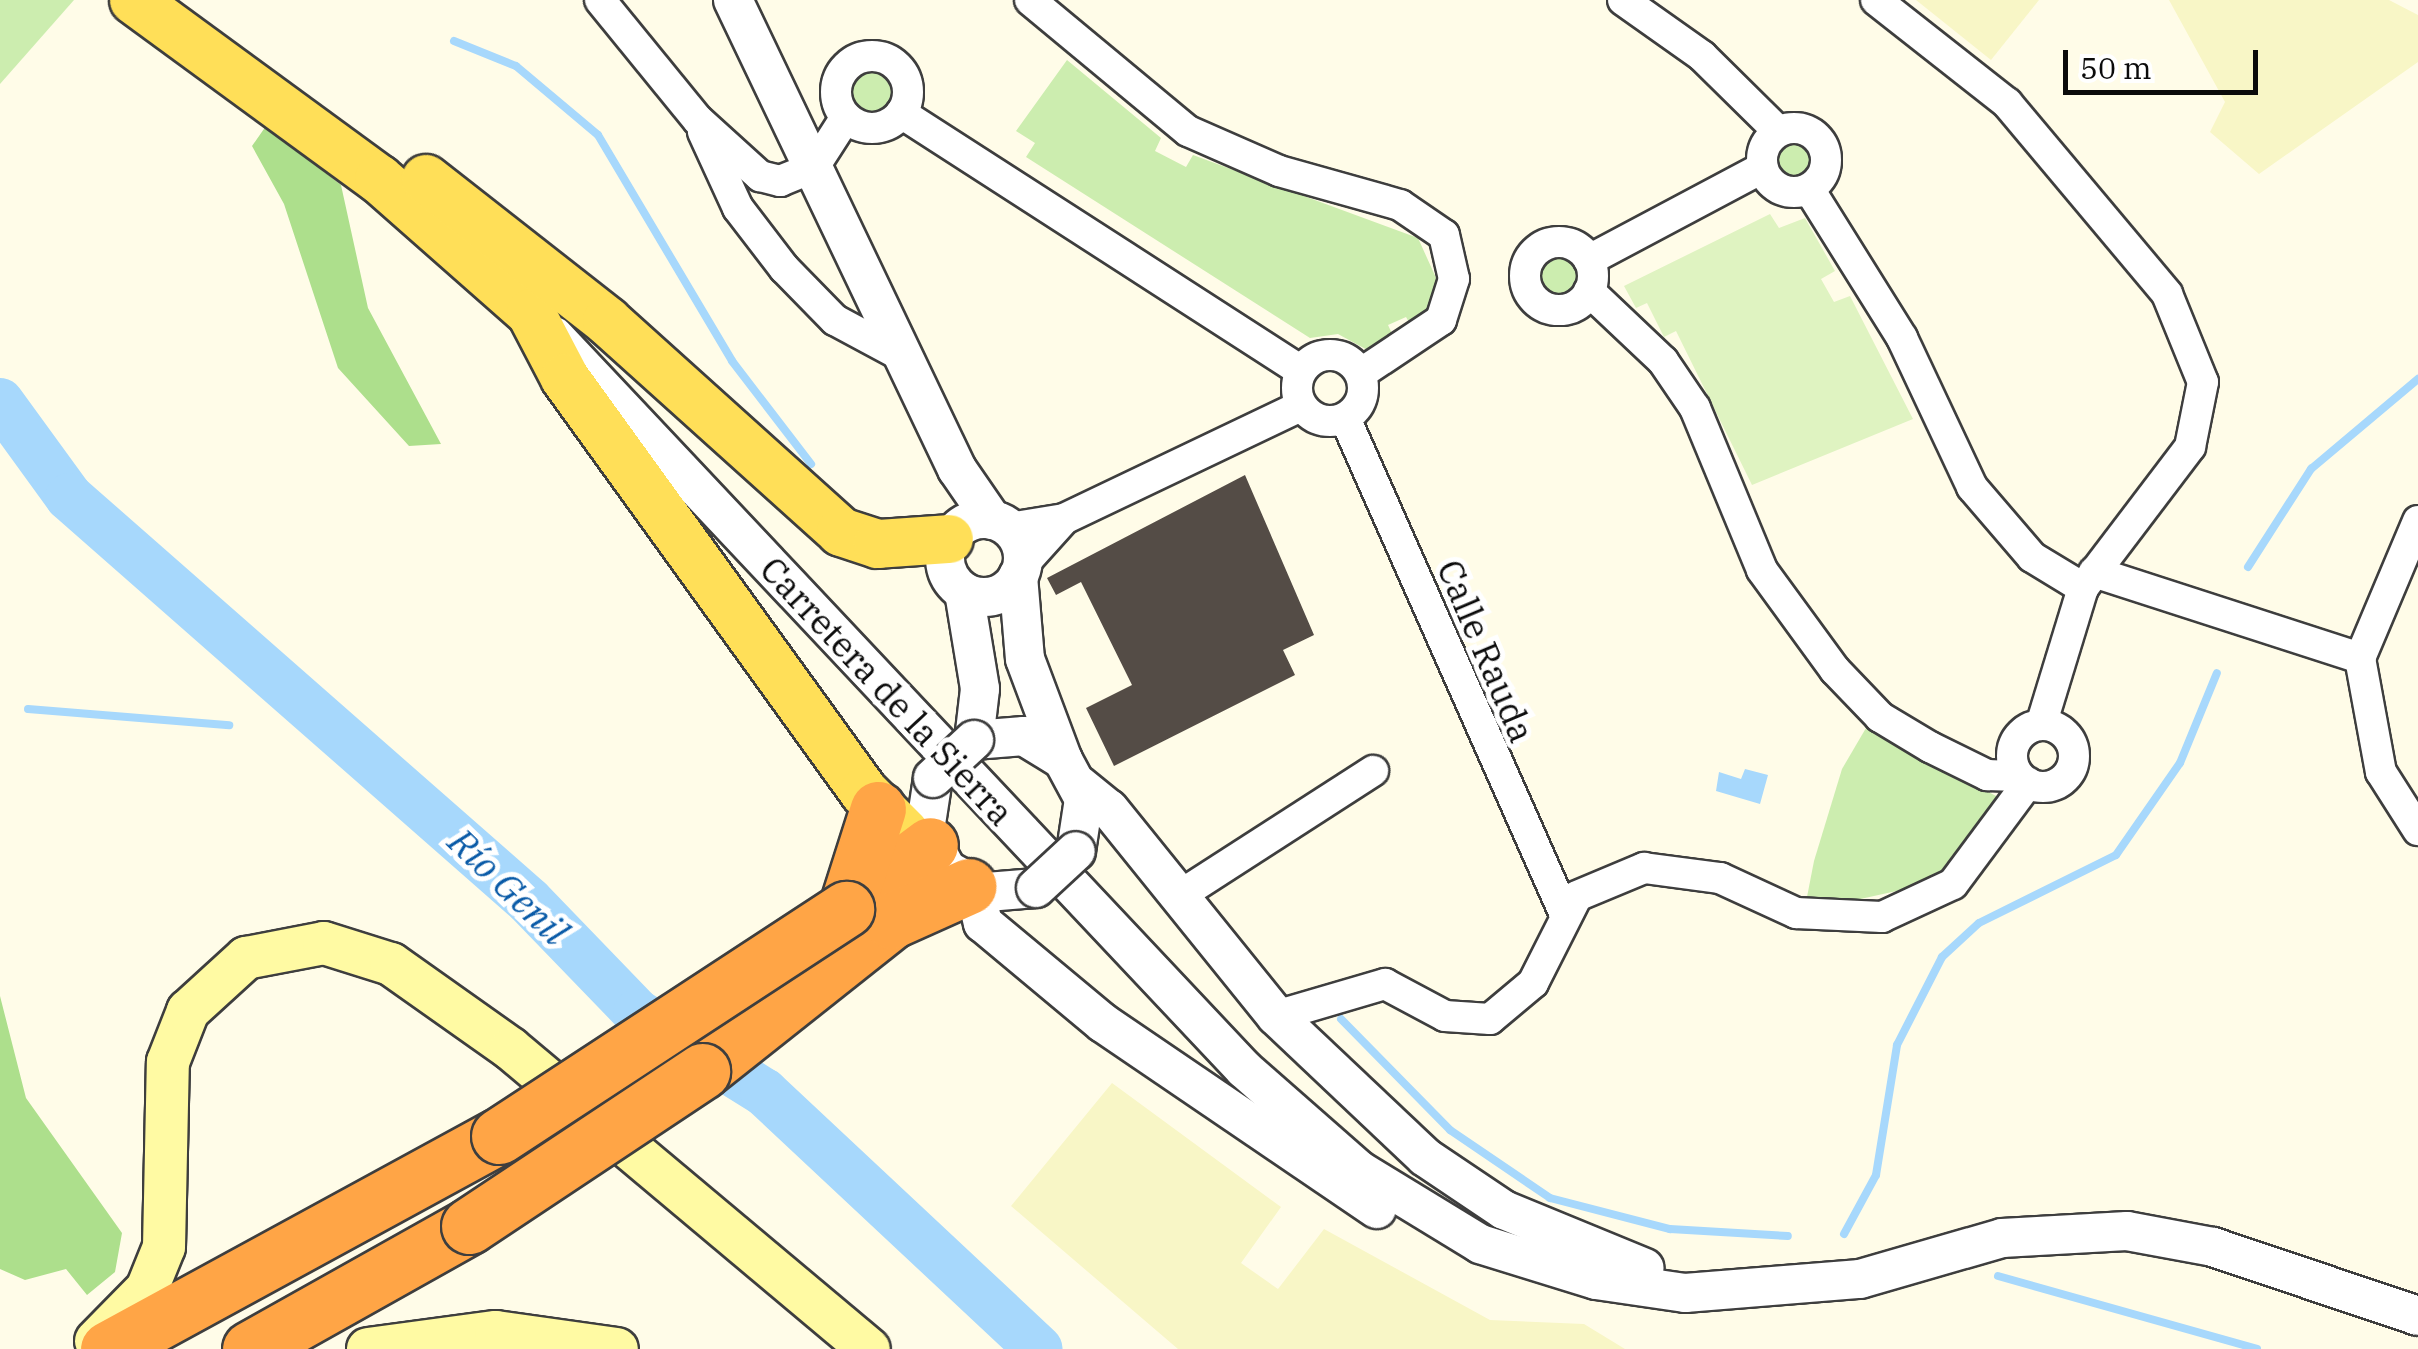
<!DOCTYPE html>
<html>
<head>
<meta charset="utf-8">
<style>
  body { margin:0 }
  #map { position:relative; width:2418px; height:1349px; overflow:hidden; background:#fffce8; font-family:"IBM Plex Serif",serif }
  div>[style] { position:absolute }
  .farmland>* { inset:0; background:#f8f6c6 }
  .green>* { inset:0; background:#ccedaf }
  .round { border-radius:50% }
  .forest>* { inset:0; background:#addf8c }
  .pitch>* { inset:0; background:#dff3c1 }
  .water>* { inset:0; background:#a7d8fc }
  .stream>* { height:8px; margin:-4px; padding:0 4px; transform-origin:4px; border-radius:4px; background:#a7d8fc }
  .river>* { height:48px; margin:-24px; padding:0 24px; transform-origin:24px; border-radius:24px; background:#a7d8fc }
  .building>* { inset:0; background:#544c46 }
  .roads { filter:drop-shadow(2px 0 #3e3e3e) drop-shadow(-2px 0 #3e3e3e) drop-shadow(0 2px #3e3e3e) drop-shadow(0 -2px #3e3e3e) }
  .minor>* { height:30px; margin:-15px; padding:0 15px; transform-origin:15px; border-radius:15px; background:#fff }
  .minor>.ring { margin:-15px; padding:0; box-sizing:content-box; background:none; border:30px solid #fff; border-radius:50% }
  .tertiary>* { height:38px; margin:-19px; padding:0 19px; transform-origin:19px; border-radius:19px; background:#fff }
  .tertiary>.ring { margin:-19px; padding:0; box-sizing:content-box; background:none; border:38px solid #fff; border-radius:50% }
  .secondary>* { height:42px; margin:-21px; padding:0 21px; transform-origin:21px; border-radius:21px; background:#fffaa3 }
  .primary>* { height:48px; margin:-24px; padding:0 24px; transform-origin:24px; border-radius:24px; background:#ffdf58 }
  .motorway>* { height:55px; margin:-27.5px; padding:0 27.5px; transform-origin:27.5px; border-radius:27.5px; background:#ffa546 }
  .bridges { filter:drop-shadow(2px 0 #3e3e3e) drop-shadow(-2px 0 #3e3e3e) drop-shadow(0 2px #3e3e3e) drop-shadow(0 -2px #3e3e3e) }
  .tertiary-bridge>* { height:38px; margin:-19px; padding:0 19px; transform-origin:19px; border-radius:19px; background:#fff }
  .motorway-bridge>* { height:55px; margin:-27.5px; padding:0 27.5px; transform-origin:27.5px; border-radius:27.5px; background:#ffa546 }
  span { translate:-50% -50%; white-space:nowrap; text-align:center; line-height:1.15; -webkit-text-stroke:10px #fff; paint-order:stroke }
  .street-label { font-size:35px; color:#0b0b0b }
  .water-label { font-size:38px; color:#095aa7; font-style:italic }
  .scale { position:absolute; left:2063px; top:50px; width:195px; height:45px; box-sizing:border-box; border:5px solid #0b0b0b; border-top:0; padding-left:12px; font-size:30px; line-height:35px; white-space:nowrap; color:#0b0b0b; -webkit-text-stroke:8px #fff; paint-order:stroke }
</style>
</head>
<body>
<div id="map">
  <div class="farmland">
    <i style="clip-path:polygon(1916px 0,2039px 0,1991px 60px)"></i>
    <i style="clip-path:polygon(2169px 0,2389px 0,2418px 15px,2418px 62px,2259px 174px,2210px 132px,2225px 102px)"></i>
    <i style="clip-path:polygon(1112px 1083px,1281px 1207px,1241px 1263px,1278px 1289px,1324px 1229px,1490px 1320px,1584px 1324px,1625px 1349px,1178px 1349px,1011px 1206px)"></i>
  </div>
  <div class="green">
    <i style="clip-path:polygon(0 0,74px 0,0 84px)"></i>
    <i style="clip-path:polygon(1067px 60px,1161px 138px,1155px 151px,1186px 167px,1193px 155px,1418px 238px,1437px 280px,1427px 315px,1414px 331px,1406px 317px,1388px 325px,1395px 340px,1371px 352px,1338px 334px,1310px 338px,1026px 157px,1035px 143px,1016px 131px)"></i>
    <i class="round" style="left:851px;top:71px;width:42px;height:42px"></i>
    <i class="round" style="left:1775px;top:141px;width:38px;height:38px"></i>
    <i class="round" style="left:1541px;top:256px;width:38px;height:38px"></i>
    <i style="clip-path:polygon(1866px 728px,1998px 797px,1977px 836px,1933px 883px,1833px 905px,1807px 897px,1814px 861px,1842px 769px)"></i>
  </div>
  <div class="forest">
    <i style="clip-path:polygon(266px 126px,341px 185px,368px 308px,441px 444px,409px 446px,338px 368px,284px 204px,252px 146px)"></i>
    <i style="clip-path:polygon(0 996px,26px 1098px,122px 1233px,115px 1272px,87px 1295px,66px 1269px,25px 1280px,0 1269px)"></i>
  </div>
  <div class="pitch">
    <i style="clip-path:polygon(1770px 214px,1779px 228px,1805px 218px,1835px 271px,1821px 279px,1834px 302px,1850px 296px,1913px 419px,1752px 485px,1676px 331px,1664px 337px,1647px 303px,1636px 308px,1624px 286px)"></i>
  </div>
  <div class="water">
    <i style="clip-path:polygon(1745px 769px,1768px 775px,1760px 804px,1716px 791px,1719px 772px,1741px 779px)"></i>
  </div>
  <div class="stream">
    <i style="left:454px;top:41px;width:67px;rotate:22deg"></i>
    <i style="left:516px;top:66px;width:107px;rotate:40.1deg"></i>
    <i style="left:598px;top:135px;width:263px;rotate:59.3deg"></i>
    <i style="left:732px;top:361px;width:130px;rotate:52.5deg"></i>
    <i style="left:2248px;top:567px;width:117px;rotate:-57.3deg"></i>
    <i style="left:2311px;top:469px;width:140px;rotate:-40.1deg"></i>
    <i style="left:28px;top:709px;width:202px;rotate:4.6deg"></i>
    <i style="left:1341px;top:1019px;width:156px;rotate:45.5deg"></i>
    <i style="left:1450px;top:1130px;width:121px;rotate:34.2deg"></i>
    <i style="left:1550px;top:1198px;width:124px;rotate:14.5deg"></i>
    <i style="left:1670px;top:1229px;width:118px;rotate:3.4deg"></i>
    <i style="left:1844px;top:1234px;width:67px;rotate:-61.5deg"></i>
    <i style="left:1876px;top:1175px;width:132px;rotate:-80.8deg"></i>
    <i style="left:1897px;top:1045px;width:99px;rotate:-62.9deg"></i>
    <i style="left:1942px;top:957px;width:50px;rotate:-42.6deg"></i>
    <i style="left:1979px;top:923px;width:153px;rotate:-26.4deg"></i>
    <i style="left:2116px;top:855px;width:112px;rotate:-55.2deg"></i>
    <i style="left:2180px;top:763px;width:97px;rotate:-67.7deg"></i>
    <i style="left:1998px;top:1276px;width:269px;rotate:15.7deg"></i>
  </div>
  <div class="river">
    <i style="left:0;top:402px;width:117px;rotate:54deg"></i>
    <i style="left:69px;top:497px;width:612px;rotate:41.29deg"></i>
    <i style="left:529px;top:901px;width:156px;rotate:46deg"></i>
    <i style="left:637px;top:1013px;width:150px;rotate:31.9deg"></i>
    <i style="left:764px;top:1092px;width:376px;rotate:43.1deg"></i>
  </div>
  <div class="building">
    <i style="clip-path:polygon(1245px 475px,1314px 635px,1283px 650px,1295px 675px,1114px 766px,1086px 708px,1132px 685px,1081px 582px,1056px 595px,1047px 578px)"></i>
  </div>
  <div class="roads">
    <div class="minor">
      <i style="left:600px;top:0;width:155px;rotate:50.8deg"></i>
      <i style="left:698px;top:120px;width:84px;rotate:42.1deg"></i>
      <i style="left:760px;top:176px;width:21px;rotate:14deg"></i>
      <i style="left:780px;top:181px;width:37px;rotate:-22deg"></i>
      <i style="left:814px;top:167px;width:59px;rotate:-57.4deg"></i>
      <i style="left:1030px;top:0;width:205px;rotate:39.7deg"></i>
      <i style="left:1188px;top:131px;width:99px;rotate:23.7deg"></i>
      <i style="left:1279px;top:171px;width:126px;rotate:15.7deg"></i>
      <i style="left:1400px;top:205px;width:53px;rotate:34.3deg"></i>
      <i style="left:1444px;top:235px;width:45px;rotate:77.2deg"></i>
      <i style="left:1454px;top:279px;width:43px;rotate:107.6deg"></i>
      <i style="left:1441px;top:320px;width:97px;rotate:146.3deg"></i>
      <i style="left:1623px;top:0;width:97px;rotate:35.3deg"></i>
      <i style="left:1702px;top:56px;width:107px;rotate:44.6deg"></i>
      <i style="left:1876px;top:0;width:167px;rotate:38.2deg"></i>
      <i style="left:2007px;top:103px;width:249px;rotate:50deg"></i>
      <i style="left:2167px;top:294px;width:95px;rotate:67.8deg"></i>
      <i style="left:2203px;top:382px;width:66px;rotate:101.3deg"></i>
      <i style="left:2190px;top:447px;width:177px;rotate:127.2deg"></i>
      <i style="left:2083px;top:588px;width:143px;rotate:107deg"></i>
      <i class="ring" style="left:836px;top:56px;width:42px;height:42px"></i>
      <i style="left:901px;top:113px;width:476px;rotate:32.8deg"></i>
      <i class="ring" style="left:1762px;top:128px;width:34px;height:34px"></i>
      <i style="left:703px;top:132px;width:84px;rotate:65.3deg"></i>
      <i style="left:738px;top:208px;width:76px;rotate:52.5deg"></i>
      <i style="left:784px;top:268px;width:73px;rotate:45.6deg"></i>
      <i style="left:835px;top:320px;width:76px;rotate:28.2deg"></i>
      <i style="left:1809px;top:189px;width:176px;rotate:58deg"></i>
      <i style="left:1902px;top:338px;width:165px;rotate:64.8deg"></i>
      <i style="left:1972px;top:487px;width:92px;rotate:49.4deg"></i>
      <i style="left:2032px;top:557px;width:60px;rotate:31.3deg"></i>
      <i class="ring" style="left:1525px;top:242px;width:38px;height:38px"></i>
      <i style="left:1589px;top:260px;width:196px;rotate:-28deg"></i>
      <i style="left:1589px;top:291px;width:102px;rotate:43.4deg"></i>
      <i style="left:1663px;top:361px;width:57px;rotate:55.8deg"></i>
      <i style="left:1695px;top:408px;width:175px;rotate:67.5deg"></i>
      <i style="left:1762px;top:570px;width:124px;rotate:53.9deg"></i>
      <i style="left:1835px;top:670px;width:65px;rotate:46.2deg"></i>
      <i style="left:1880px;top:717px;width:58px;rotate:31deg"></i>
      <i style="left:1930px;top:747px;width:64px;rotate:26.2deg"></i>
      <i style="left:1987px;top:775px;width:32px;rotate:2deg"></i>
      <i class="ring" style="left:1297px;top:355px;width:36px;height:36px"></i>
      <i style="left:1345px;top:418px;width:538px;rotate:66.1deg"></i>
      <i style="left:2418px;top:521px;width:149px;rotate:112.9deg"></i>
      <i style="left:2360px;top:658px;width:116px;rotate:79.6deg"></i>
      <i style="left:2381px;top:772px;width:69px;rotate:57.5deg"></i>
      <i style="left:1009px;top:528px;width:56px;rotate:-9.3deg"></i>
      <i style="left:1064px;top:519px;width:263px;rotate:-25.5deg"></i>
      <i style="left:1021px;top:567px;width:64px;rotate:-48.1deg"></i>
      <i style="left:2094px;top:572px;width:280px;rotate:17.9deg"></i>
      <i class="ring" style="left:2012px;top:725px;width:32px;height:32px"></i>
      <i style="left:1179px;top:896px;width:231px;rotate:-32.8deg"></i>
      <i style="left:1276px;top:1016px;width:114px;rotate:-16.4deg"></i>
      <i style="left:1385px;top:984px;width:68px;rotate:28.1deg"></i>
      <i style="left:1445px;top:1016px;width:45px;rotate:3.8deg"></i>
      <i style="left:1490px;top:1019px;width:56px;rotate:-39.9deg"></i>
      <i style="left:1533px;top:983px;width:97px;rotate:-63.2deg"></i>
      <i style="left:1577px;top:896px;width:73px;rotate:-22.7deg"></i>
      <i style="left:1644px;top:868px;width:77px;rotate:7.5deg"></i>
      <i style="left:1720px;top:878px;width:84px;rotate:24.7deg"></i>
      <i style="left:1796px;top:913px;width:86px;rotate:2.7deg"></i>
      <i style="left:1882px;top:917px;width:78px;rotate:-24.9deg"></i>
      <i style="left:1953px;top:884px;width:126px;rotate:-53.4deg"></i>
    </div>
    <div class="tertiary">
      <i style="left:733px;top:0;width:520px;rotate:64.47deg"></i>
      <i style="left:957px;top:469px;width:62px;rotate:55.5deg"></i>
      <i style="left:554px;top:336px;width:1007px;rotate:46.73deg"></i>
      <i style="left:1244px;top:1069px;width:153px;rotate:41.3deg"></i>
      <i style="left:1359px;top:1170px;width:142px;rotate:31.4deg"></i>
      <i style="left:1480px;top:1244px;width:121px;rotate:17.2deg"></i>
      <i style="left:1596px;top:1280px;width:90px;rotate:8.3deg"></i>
      <i style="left:1685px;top:1293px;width:176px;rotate:-4.6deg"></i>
      <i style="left:1860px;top:1279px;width:148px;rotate:-16.1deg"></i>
      <i style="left:2002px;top:1238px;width:125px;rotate:-3.2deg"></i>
      <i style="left:2127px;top:1231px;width:87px;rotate:10.5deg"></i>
      <i style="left:2213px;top:1247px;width:216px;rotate:18.6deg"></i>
      <i class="ring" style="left:945px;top:519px;width:40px;height:40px"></i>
      <i style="left:1018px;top:576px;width:83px;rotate:85.2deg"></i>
      <i style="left:1025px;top:659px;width:108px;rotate:69.4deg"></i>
      <i style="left:964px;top:592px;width:98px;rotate:80.6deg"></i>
      <i style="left:980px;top:689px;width:51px;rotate:96.7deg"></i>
      <i style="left:974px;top:740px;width:50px;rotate:-4.6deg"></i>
      <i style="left:1024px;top:736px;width:46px;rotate:31.6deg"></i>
      <i style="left:1063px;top:760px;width:44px;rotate:61.7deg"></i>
      <i style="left:1084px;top:799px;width:53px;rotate:98.7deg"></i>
      <i style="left:933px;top:778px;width:53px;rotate:98.7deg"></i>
      <i style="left:925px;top:830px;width:46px;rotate:61.2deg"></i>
      <i style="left:947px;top:870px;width:46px;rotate:28.8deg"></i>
      <i style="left:987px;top:892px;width:49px;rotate:-4.7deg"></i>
      <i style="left:1079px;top:785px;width:38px;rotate:39deg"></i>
      <i style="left:1109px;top:809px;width:266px;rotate:51.1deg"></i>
      <i style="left:1276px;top:1016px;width:205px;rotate:43.4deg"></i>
      <i style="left:1425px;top:1157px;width:95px;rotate:33.9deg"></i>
      <i style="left:1504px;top:1210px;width:152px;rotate:22.4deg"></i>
      <i style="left:975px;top:889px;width:35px;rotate:77deg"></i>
      <i style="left:983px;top:923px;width:156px;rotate:39.8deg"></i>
      <i style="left:1103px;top:1023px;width:331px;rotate:34.2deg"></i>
    </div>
    <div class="secondary">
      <i style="left:96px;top:1341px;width:73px;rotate:-45.6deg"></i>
      <i style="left:147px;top:1289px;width:45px;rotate:-68deg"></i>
      <i style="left:164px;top:1247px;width:185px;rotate:-88.8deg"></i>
      <i style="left:168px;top:1062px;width:55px;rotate:-68.6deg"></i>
      <i style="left:188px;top:1011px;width:79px;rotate:-42.4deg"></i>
      <i style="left:246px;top:958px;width:79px;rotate:-10.9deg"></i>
      <i style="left:324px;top:943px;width:70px;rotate:17.4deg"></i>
      <i style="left:391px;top:964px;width:147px;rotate:35.3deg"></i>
      <i style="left:511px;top:1049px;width:467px;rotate:40deg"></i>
      <i style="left:368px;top:1349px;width:129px;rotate:-7.6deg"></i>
      <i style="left:496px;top:1332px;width:122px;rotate:8deg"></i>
    </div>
    <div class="primary">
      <i style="left:134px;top:0;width:303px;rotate:36.2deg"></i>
      <i style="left:379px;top:179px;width:203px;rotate:41.4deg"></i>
      <i style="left:531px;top:313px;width:73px;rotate:62.4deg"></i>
      <i style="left:565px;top:378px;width:511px;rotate:54.16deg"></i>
      <i style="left:864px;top:792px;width:58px;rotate:45deg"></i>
      <i style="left:426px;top:179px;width:230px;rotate:38.1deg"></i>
      <i style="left:607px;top:321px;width:315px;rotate:42deg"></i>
      <i style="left:841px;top:532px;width:39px;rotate:18deg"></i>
      <i style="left:878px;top:544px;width:71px;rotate:-4deg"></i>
    </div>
    <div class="motorway">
      <i style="left:852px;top:903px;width:97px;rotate:-36.6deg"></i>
      <i style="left:846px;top:909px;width:105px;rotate:-72.3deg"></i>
      <i style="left:702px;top:1071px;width:241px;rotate:-38.4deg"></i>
      <i style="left:891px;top:921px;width:85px;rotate:-24.2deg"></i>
      <i style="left:108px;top:1349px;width:445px;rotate:-28.6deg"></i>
      <i style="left:250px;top:1349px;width:251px;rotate:-29.3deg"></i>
    </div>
  </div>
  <div class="bridges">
    <div class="tertiary-bridge">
      <i style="left:933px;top:778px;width:56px;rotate:-42.8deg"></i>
      <i style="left:1036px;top:888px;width:54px;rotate:-42.8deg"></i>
    </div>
    <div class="motorway-bridge">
      <i style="left:499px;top:1136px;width:415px;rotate:-33.2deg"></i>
      <i style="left:469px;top:1226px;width:280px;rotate:-33.6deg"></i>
    </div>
  </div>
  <div class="street-label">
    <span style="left:1486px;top:651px;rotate:67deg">Calle Rauda</span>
    <span style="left:887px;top:691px;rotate:47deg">Carretera de la Sierra</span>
  </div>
  <div class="water-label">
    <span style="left:509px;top:886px;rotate:44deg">Río Genil</span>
  </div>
  <div class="scale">50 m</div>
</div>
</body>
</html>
